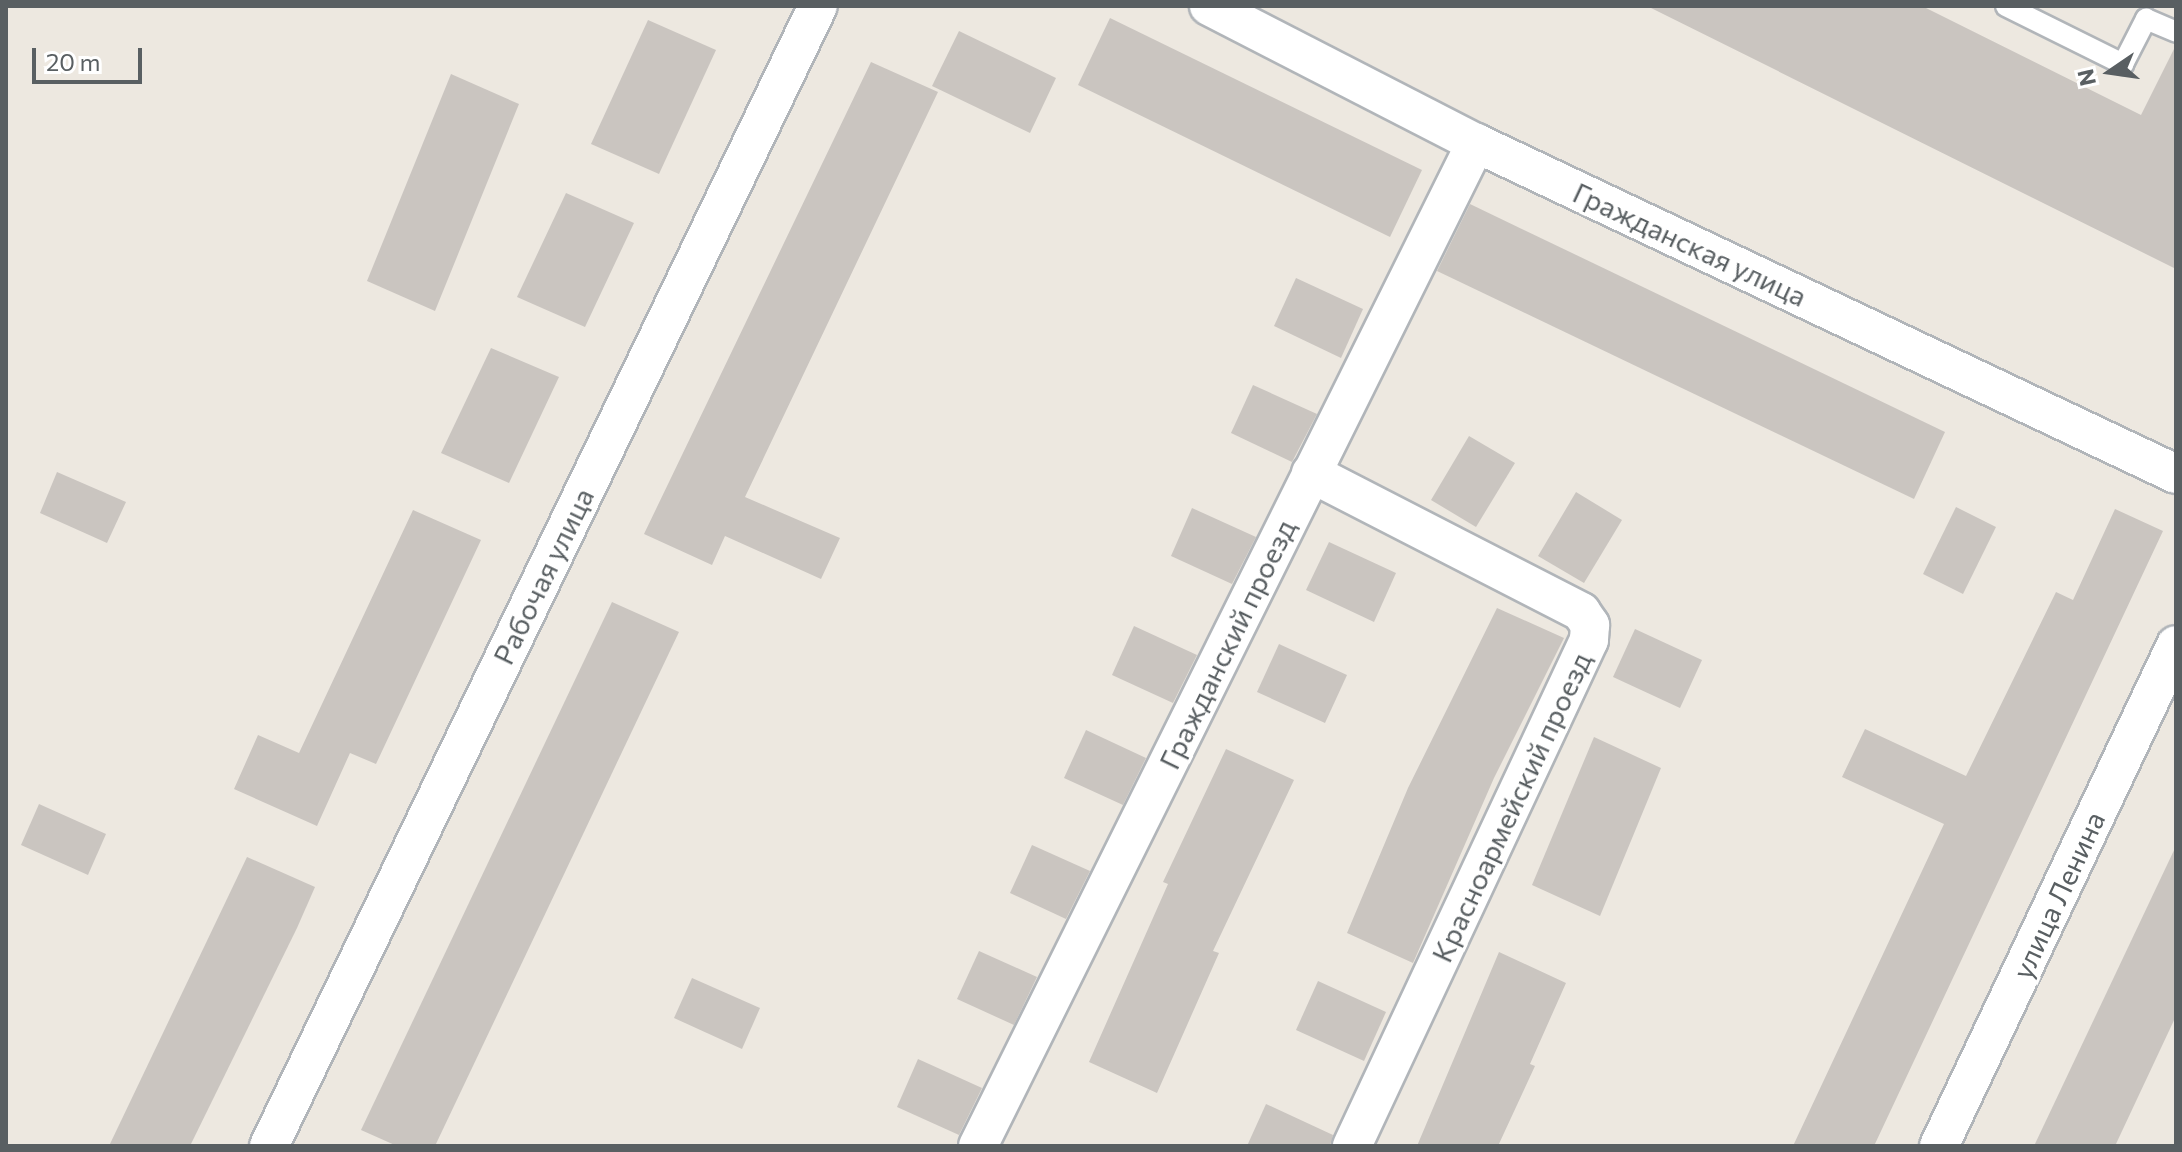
<!DOCTYPE html>
<html>
<head>
<meta charset="utf-8">
<style>
  body { margin:0 }
  #map { position:relative; width:2182px; height:1152px; overflow:hidden; background:#ede8e0; font-family:Commissioner,sans-serif }
  div>[style] { position:absolute }
  .building>* { inset:0; background:#cac5c0 }
  .roads { filter:drop-shadow(2px 0 #b1b5b9) drop-shadow(-2px 0 #b1b5b9) drop-shadow(0 2px #b1b5b9) drop-shadow(0 -2px #b1b5b9) }
  .service>* { height:20px; margin:-10px; padding:0 10px; transform-origin:10px; border-radius:10px; background:#fff }
  .minor>* { height:38px; margin:-19px; padding:0 19px; transform-origin:19px; border-radius:19px; background:#fff }
  span { translate:-50% -50%; white-space:nowrap; text-align:center; line-height:1.15; -webkit-text-stroke:6px #fff; paint-order:stroke }
  .street-label { font-size:28px; color:#595f62 }
  .frame { position:absolute; inset:0; border:8px solid #595f62; pointer-events:none }
  .north { position:absolute; left:2070px; top:32px; width:80px; height:80px; -webkit-text-stroke:6px #fff; paint-order:stroke; rotate:257deg; font-size:22px; font-weight:700; line-height:32px; text-align:center; color:#595f62 }
  .north::after { content:''; display:block; margin:auto; width:28px; height:36px; background:#595f62; clip-path:polygon(50% 0,100% 100%,50% 72%,0 100%) }
  .scale { position:absolute; left:32px; top:48px; width:110px; height:36px; box-sizing:border-box; border:4px solid #595f62; border-top:0; padding-left:10px; font-size:24px; line-height:28px; white-space:nowrap; color:#595f62; -webkit-text-stroke:6px #fff; paint-order:stroke }
</style>
</head>
<body>
<div id="map">
  <div class="building">
    <i style="clip-path:polygon(1647px 6px,1922px 6px,2141px 115px,2176px 45px,2176px 269px)"></i>
    <i style="clip-path:polygon(1110px 18px,1422px 170px,1390px 237px,1078px 85px)"></i>
    <i style="clip-path:polygon(648px 20px,716px 50px,659px 174px,591px 144px)"></i>
    <i style="clip-path:polygon(959px 31px,1056px 78px,1030px 133px,932px 86px)"></i>
    <i style="clip-path:polygon(871px 62px,938px 92px,745px 497px,840px 538px,821px 579px,725px 536px,712px 565px,644px 534px)"></i>
    <i style="clip-path:polygon(451px 74px,519px 104px,435px 311px,367px 281px)"></i>
    <i style="clip-path:polygon(566px 193px,634px 223px,585px 327px,517px 297px)"></i>
    <i style="clip-path:polygon(1470px 204px,1945px 432px,1914px 499px,1437px 271px)"></i>
    <i style="clip-path:polygon(1296px 278px,1363px 309px,1341px 358px,1274px 326px)"></i>
    <i style="clip-path:polygon(491px 348px,559px 377px,509px 483px,441px 453px)"></i>
    <i style="clip-path:polygon(1253px 385px,1317px 414px,1292px 462px,1231px 433px)"></i>
    <i style="clip-path:polygon(1469px 436px,1515px 463px,1476px 527px,1431px 500px)"></i>
    <i style="clip-path:polygon(57px 472px,126px 502px,107px 543px,40px 513px)"></i>
    <i style="clip-path:polygon(1576px 492px,1622px 520px,1584px 583px,1538px 556px)"></i>
    <i style="clip-path:polygon(1956px 507px,1996px 527px,1963px 594px,1923px 574px)"></i>
    <i style="clip-path:polygon(1192px 508px,1256px 537px,1232px 584px,1171px 556px)"></i>
    <i style="clip-path:polygon(2115px 509px,2163px 531px,1874px 1146px,1793px 1146px,1944px 824px,1842px 777px,1865px 729px,1966px 776px,2056px 592px,2073px 600px)"></i>
    <i style="clip-path:polygon(413px 510px,481px 540px,376px 764px,350px 753px,317px 826px,234px 789px,258px 735px,299px 753px)"></i>
    <i style="clip-path:polygon(1329px 542px,1396px 573px,1374px 622px,1306px 590px)"></i>
    <i style="clip-path:polygon(612px 602px,679px 632px,435px 1146px,397px 1146px,361px 1130px)"></i>
    <i style="clip-path:polygon(1497px 608px,1564px 638px,1494px 778px,1413px 963px,1347px 933px,1408px 788px)"></i>
    <i style="clip-path:polygon(1134px 626px,1197px 655px,1173px 703px,1112px 675px)"></i>
    <i style="clip-path:polygon(1635px 629px,1702px 660px,1680px 708px,1613px 677px)"></i>
    <i style="clip-path:polygon(1279px 644px,1347px 675px,1325px 723px,1257px 692px)"></i>
    <i style="clip-path:polygon(1086px 730px,1146px 758px,1123px 805px,1064px 778px)"></i>
    <i style="clip-path:polygon(1594px 737px,1661px 768px,1600px 916px,1532px 885px)"></i>
    <i style="clip-path:polygon(1226px 749px,1294px 780px,1213px 951px,1219px 953px,1157px 1093px,1089px 1062px,1168px 884px,1163px 882px)"></i>
    <i style="clip-path:polygon(39px 804px,106px 834px,88px 875px,21px 845px)"></i>
    <i style="clip-path:polygon(1032px 845px,1090px 871px,1066px 919px,1010px 893px)"></i>
    <i style="clip-path:polygon(2176px 846px,2176px 1016px,2115px 1146px,2034px 1146px)"></i>
    <i style="clip-path:polygon(247px 857px,315px 887px,297px 928px,190px 1146px,109px 1146px)"></i>
    <i style="clip-path:polygon(979px 951px,1037px 977px,1014px 1025px,957px 999px)"></i>
    <i style="clip-path:polygon(1499px 952px,1566px 983px,1530px 1064px,1535px 1066px,1498px 1146px,1417px 1146px)"></i>
    <i style="clip-path:polygon(692px 978px,760px 1008px,742px 1049px,674px 1018px)"></i>
    <i style="clip-path:polygon(1318px 981px,1386px 1012px,1364px 1061px,1296px 1030px)"></i>
    <i style="clip-path:polygon(918px 1059px,982px 1088px,959px 1135px,897px 1107px)"></i>
    <i style="clip-path:polygon(1266px 1104px,1333px 1135px,1330px 1146px,1247px 1146px)"></i>
  </div>
  <div class="roads">
    <div class="service">
      <i style="left:2006px;top:6px;width:131px;rotate:26.4deg"></i>
      <i style="left:2123px;top:64px;width:51px;rotate:-62.9deg"></i>
      <i style="left:2146px;top:19px;width:33px;rotate:23deg"></i>
    </div>
    <div class="minor">
      <i style="left:1209px;top:6px;width:300px;rotate:27.2deg"></i>
      <i style="left:1476px;top:143px;width:774px;rotate:25.31deg"></i>
      <i style="left:1311px;top:473px;width:304px;rotate:27.2deg"></i>
      <i style="left:1581px;top:612px;width:16px;rotate:55deg"></i>
      <i style="left:1590px;top:625px;width:15px;rotate:94deg"></i>
      <i style="left:1589px;top:640px;width:559px;rotate:115.1deg"></i>
      <i style="left:269px;top:1146px;width:1265px;rotate:-64.29deg"></i>
      <i style="left:978px;top:1146px;width:1120px;rotate:-63.6deg"></i>
      <i style="left:1939px;top:1146px;width:554px;rotate:-64.68deg"></i>
    </div>
  </div>
  <div class="street-label">
    <span style="left:1690px;top:244px;rotate:25deg">Гражданская улица</span>
    <span style="left:543px;top:576px;rotate:-64deg">Рабочая улица</span>
    <span style="left:1227px;top:644px;rotate:-64deg">Гражданский проезд</span>
    <span style="left:1511px;top:807px;rotate:-65deg">Красноармейский проезд</span>
    <span style="left:2058px;top:895px;rotate:-65deg">улица Ленина</span>
  </div>
  <div class="frame"></div>
  <div class="north">N</div>
  <div class="scale">20 m</div>
</div>
</body>
</html>
